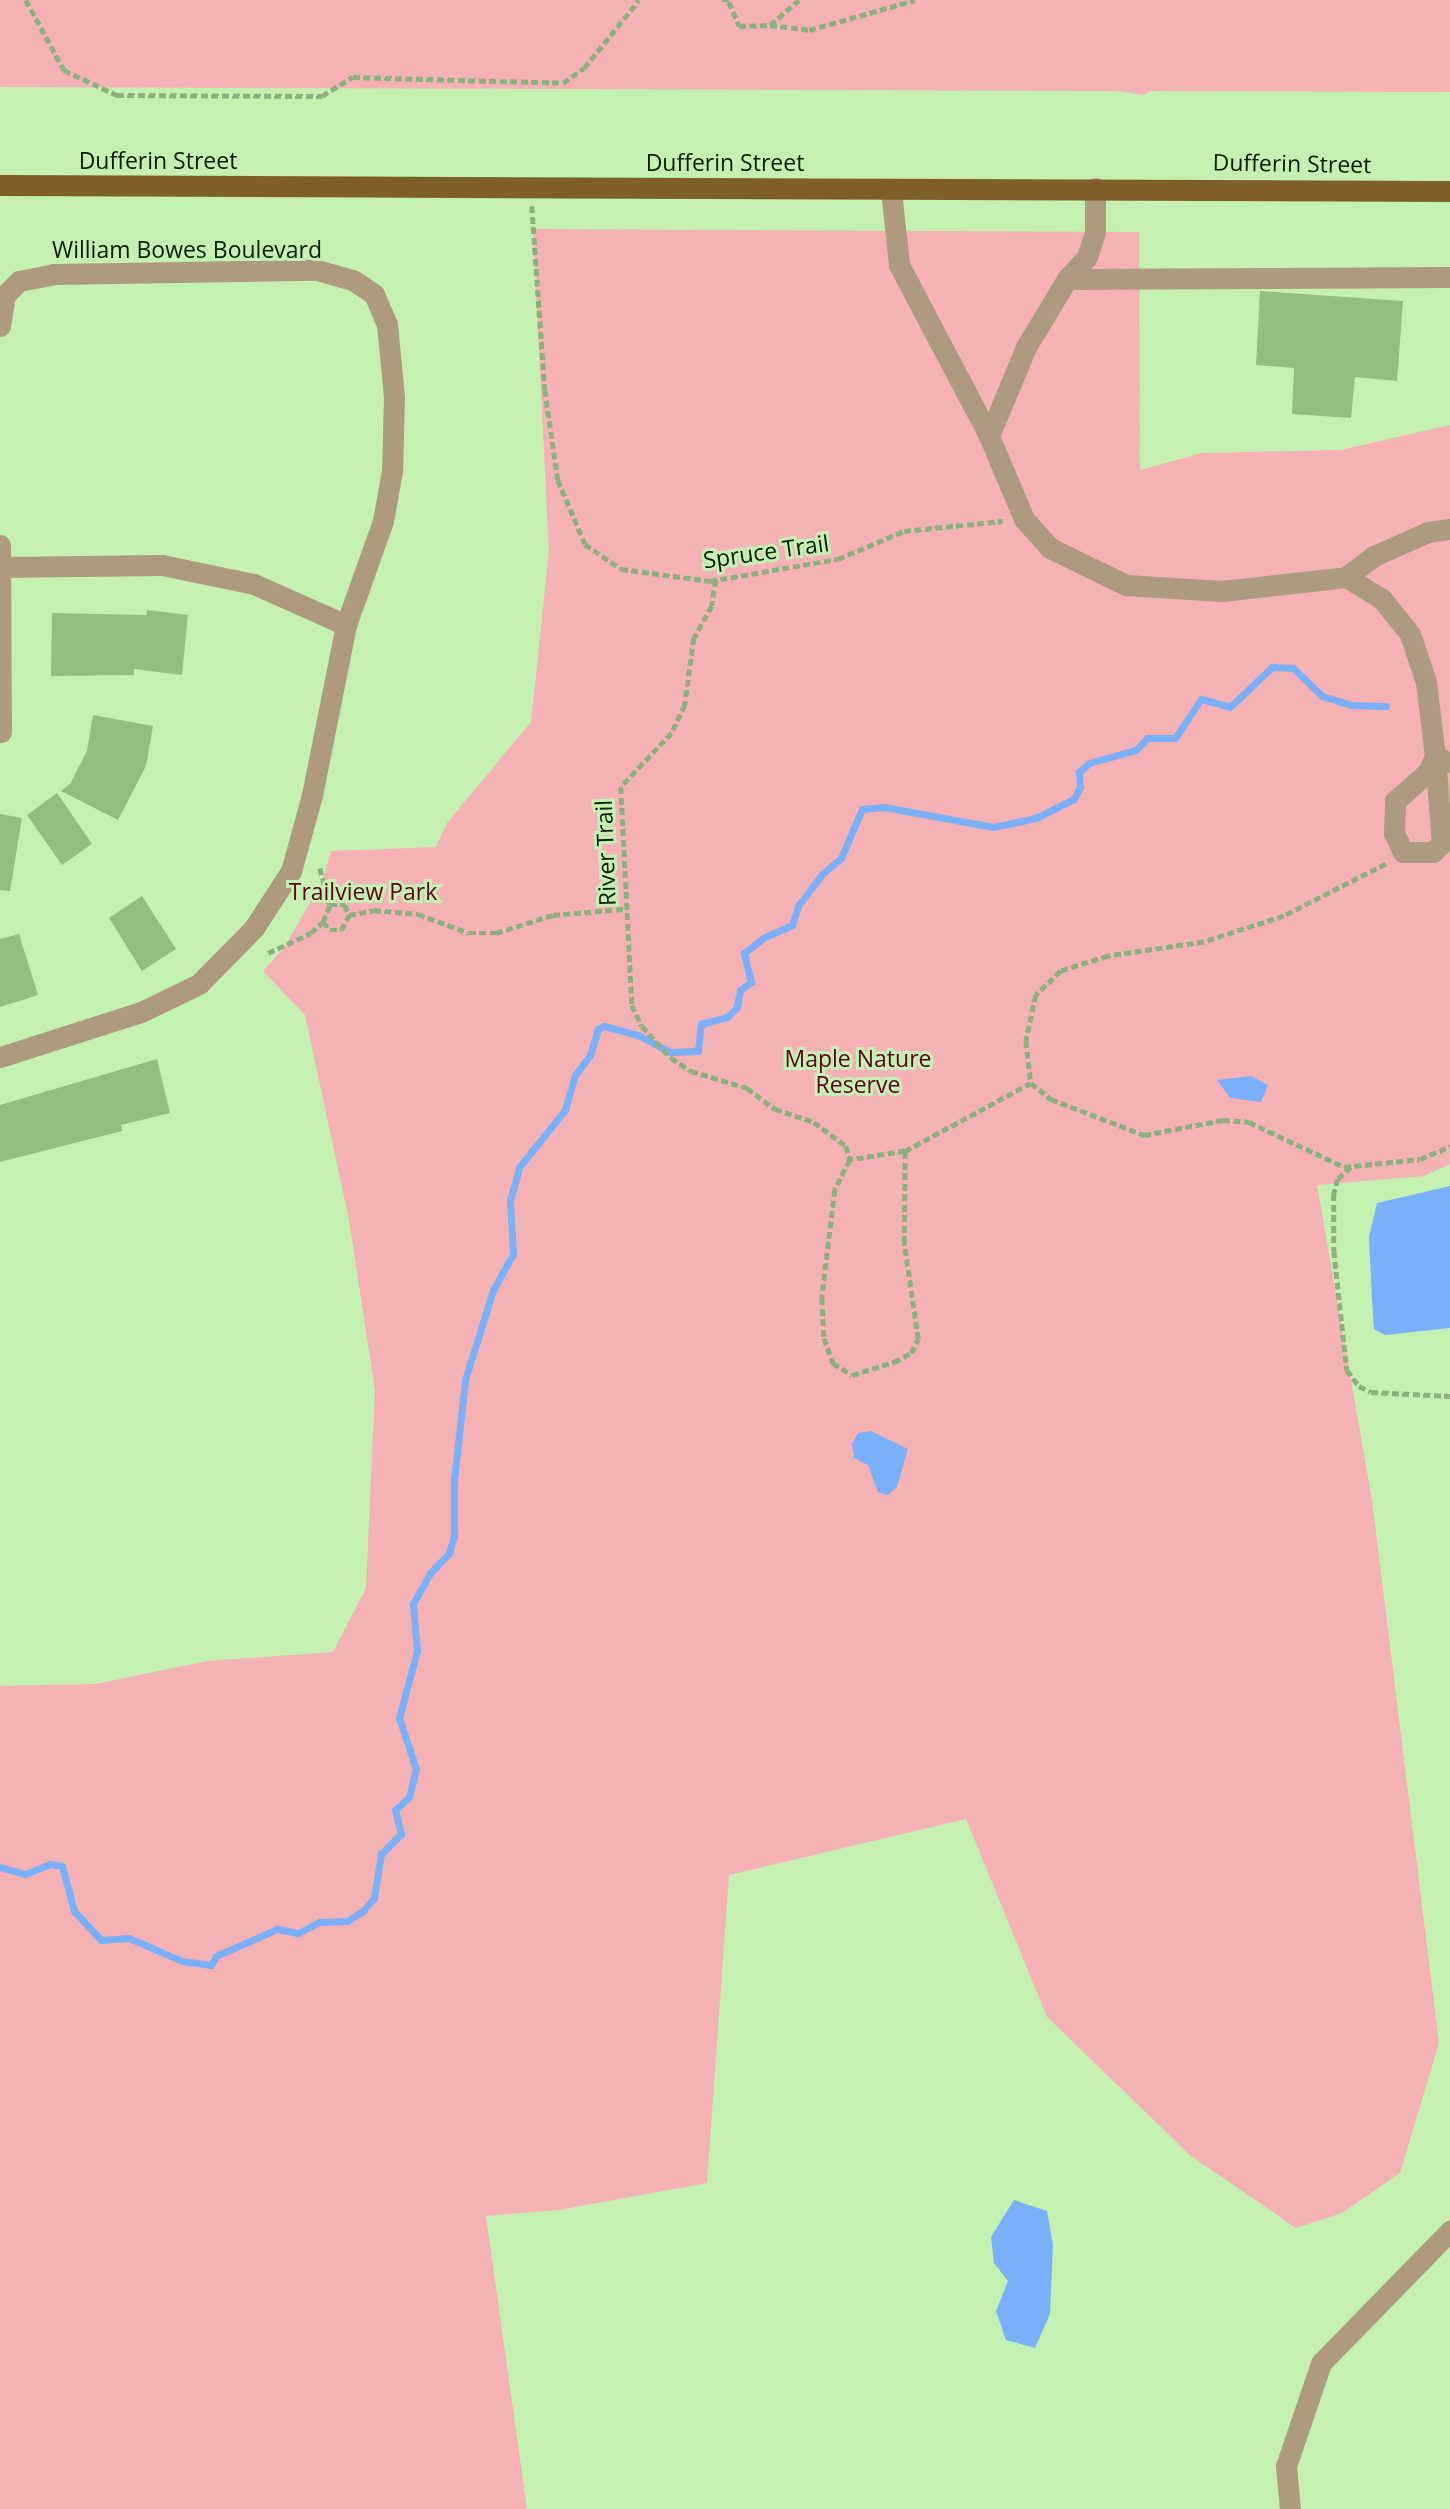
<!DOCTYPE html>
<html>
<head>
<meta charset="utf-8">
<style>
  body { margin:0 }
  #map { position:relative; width:1450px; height:2509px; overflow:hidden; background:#c4f1b1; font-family:"Open Sans",sans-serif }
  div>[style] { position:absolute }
  .green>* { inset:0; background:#f5b2b5 }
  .water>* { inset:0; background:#7ab0f9 }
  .stream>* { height:7px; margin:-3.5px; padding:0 3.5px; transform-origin:3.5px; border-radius:3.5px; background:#7ab0f9 }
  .building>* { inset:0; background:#93be80 }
  .path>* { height:4.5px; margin-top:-2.25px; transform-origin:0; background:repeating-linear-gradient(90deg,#8cb17d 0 7px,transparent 0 10.5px) }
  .minor>* { height:21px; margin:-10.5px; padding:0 10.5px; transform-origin:10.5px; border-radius:10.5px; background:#ad9a7f }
  .major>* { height:21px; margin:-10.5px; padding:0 10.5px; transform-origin:10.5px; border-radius:10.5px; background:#805e29 }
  span { translate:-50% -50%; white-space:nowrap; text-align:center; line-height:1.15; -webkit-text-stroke:6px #c4f1b1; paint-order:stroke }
  .street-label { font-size:23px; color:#0b1b04 }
  .park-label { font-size:23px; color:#5d0219 }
</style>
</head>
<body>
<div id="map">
  <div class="green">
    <i style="clip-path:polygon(0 0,1450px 0,1450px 92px,1150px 91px,1144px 95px,1117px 91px,0 87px)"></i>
    <i style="clip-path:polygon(533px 229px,1139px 232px,1140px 470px,1202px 453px,1341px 450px,1450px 425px,1450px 1164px,1424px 1176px,1317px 1185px,1372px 1500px,1439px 2043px,1400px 2173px,1342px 2213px,1296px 2228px,1191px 2156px,1047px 2017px,966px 1819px,729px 1875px,707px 2183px,558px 2210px,486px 2216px,527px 2509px,0 2509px,0 1686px,96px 1684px,207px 1661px,333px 1652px,366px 1588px,375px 1390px,349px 1220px,305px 1015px,263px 971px,284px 948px,323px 880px,331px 851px,436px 847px,447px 823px,531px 722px,549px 551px)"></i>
  </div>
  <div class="water">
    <i style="clip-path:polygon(1251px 1076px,1268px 1085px,1261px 1102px,1230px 1098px,1217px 1080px)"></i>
    <i style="clip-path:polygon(1450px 1186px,1450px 1328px,1385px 1335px,1374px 1329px,1372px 1300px,1369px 1237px,1377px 1203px)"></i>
    <i style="clip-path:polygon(871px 1431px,908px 1449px,897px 1487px,888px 1495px,878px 1492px,868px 1465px,854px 1458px,852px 1444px,858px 1433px)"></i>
    <i style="clip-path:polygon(1014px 2200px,1047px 2211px,1053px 2245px,1050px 2314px,1035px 2348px,1006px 2340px,996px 2311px,1008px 2281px,994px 2263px,991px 2237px)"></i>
  </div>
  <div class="stream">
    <i style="left:0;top:1867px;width:26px;rotate:16deg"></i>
    <i style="left:25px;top:1874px;width:27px;rotate:-22deg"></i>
    <i style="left:50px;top:1864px;width:12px;rotate:9deg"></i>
    <i style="left:62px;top:1866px;width:47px;rotate:75.1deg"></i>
    <i style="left:74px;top:1911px;width:40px;rotate:47deg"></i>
    <i style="left:101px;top:1940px;width:28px;rotate:-4deg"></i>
    <i style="left:129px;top:1938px;width:58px;rotate:23.5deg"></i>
    <i style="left:182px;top:1961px;width:29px;rotate:8deg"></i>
    <i style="left:211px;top:1965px;width:10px;rotate:-61deg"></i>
    <i style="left:216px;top:1956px;width:67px;rotate:-23.9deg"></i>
    <i style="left:277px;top:1929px;width:21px;rotate:11deg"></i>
    <i style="left:298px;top:1933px;width:25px;rotate:-27deg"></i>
    <i style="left:320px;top:1922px;width:27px;rotate:-2deg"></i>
    <i style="left:347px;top:1921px;width:19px;rotate:-32deg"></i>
    <i style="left:363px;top:1911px;width:17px;rotate:-50deg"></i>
    <i style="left:374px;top:1898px;width:45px;rotate:-81deg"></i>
    <i style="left:381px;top:1854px;width:28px;rotate:-45deg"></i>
    <i style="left:401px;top:1834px;width:25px;rotate:-104deg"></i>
    <i style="left:395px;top:1810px;width:19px;rotate:-43deg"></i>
    <i style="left:409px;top:1797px;width:29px;rotate:-76deg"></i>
    <i style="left:416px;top:1769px;width:54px;rotate:-108.4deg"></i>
    <i style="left:399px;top:1718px;width:69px;rotate:-75deg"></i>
    <i style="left:417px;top:1651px;width:47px;rotate:-94.9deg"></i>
    <i style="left:413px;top:1604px;width:35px;rotate:-61deg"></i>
    <i style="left:430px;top:1573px;width:28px;rotate:-46deg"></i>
    <i style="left:449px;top:1553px;width:19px;rotate:-74deg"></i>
    <i style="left:454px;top:1535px;width:55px;rotate:-90deg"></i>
    <i style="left:454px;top:1480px;width:101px;rotate:-83.7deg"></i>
    <i style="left:465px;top:1380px;width:94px;rotate:-72.7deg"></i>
    <i style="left:493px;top:1290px;width:41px;rotate:-60.9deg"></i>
    <i style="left:513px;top:1254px;width:54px;rotate:-93.2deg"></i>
    <i style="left:510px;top:1200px;width:35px;rotate:-74deg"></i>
    <i style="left:520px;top:1166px;width:72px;rotate:-51.2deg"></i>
    <i style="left:565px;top:1110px;width:36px;rotate:-74deg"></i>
    <i style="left:575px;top:1075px;width:25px;rotate:-53deg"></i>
    <i style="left:590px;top:1055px;width:27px;rotate:-73deg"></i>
    <i style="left:598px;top:1029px;width:7px;rotate:-27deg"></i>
    <i style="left:604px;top:1026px;width:35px;rotate:15deg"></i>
    <i style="left:638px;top:1035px;width:36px;rotate:28deg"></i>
    <i style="left:670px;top:1052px;width:28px;rotate:-2deg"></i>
    <i style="left:698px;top:1051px;width:27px;rotate:-84deg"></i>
    <i style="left:701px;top:1024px;width:27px;rotate:-15deg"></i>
    <i style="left:727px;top:1017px;width:14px;rotate:-45deg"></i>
    <i style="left:737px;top:1007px;width:17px;rotate:-80deg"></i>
    <i style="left:740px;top:990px;width:14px;rotate:-36deg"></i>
    <i style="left:751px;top:982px;width:30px;rotate:-104deg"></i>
    <i style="left:744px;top:953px;width:24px;rotate:-38deg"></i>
    <i style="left:763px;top:938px;width:32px;rotate:-24deg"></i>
    <i style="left:792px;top:925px;width:20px;rotate:-72deg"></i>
    <i style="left:798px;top:906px;width:40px;rotate:-53deg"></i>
    <i style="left:822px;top:874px;width:25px;rotate:-40deg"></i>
    <i style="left:841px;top:858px;width:53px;rotate:-66.8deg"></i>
    <i style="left:862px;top:809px;width:22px;rotate:-5deg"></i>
    <i style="left:884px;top:807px;width:111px;rotate:10.4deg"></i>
    <i style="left:993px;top:827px;width:44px;rotate:-11.8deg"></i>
    <i style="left:1036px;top:818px;width:42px;rotate:-26.6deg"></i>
    <i style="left:1074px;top:799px;width:13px;rotate:-63deg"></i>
    <i style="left:1080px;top:787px;width:15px;rotate:-94deg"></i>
    <i style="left:1079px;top:772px;width:13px;rotate:-42deg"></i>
    <i style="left:1089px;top:763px;width:49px;rotate:-15.5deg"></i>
    <i style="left:1136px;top:750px;width:16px;rotate:-47deg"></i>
    <i style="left:1147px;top:738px;width:28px"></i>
    <i style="left:1175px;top:738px;width:47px;rotate:-56.3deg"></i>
    <i style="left:1201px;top:699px;width:30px;rotate:15deg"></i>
    <i style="left:1230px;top:707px;width:58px;rotate:-43.6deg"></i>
    <i style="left:1272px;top:667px;width:21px;rotate:3deg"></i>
    <i style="left:1293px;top:668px;width:40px;rotate:44deg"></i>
    <i style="left:1322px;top:696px;width:31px;rotate:17deg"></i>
    <i style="left:1352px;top:705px;width:34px;rotate:2deg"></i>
  </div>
  <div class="building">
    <i style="clip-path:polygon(1260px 291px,1403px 301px,1397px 381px,1355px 377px,1351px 418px,1292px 414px,1294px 368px,1256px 365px)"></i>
    <i style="clip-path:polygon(147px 610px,188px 615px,182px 675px,134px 669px,134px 675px,51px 676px,52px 613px,146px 615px)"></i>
    <i style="clip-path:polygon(93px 715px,153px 726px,146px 766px,118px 820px,61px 791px,70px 784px,87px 751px)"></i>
    <i style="clip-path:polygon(57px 793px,92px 844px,62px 865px,27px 815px)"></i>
    <i style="clip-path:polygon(0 814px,22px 818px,10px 891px,0 890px)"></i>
    <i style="clip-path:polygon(142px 896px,176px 949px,142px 971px,109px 918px)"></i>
    <i style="clip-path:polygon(19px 934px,38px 995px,0 1007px,0 939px)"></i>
    <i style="clip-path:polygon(157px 1059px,170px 1113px,121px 1125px,122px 1131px,0 1162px,0 1105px)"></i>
  </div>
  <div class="path">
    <i style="left:26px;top:0;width:80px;rotate:61.5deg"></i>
    <i style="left:64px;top:70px;width:59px;rotate:25.3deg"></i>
    <i style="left:117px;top:95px;width:205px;rotate:0.3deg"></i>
    <i style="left:322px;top:96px;width:36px;rotate:-32deg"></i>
    <i style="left:353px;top:77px;width:210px;rotate:1.6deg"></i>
    <i style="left:563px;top:83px;width:26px;rotate:-36deg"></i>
    <i style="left:584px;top:68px;width:87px;rotate:-51deg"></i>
    <i style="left:722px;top:0;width:11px"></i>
    <i style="left:729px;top:2px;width:26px;rotate:67deg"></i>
    <i style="left:739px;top:26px;width:31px;rotate:-2deg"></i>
    <i style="left:770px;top:25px;width:38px;rotate:-41deg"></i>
    <i style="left:770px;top:25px;width:39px;rotate:7deg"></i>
    <i style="left:809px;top:30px;width:110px;rotate:-15.8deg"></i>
    <i style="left:532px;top:206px;width:184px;rotate:86deg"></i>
    <i style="left:545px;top:390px;width:91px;rotate:81.8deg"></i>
    <i style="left:558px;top:480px;width:69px;rotate:67.1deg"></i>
    <i style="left:585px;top:544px;width:44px;rotate:34.8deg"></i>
    <i style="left:621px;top:569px;width:90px;rotate:7.7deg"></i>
    <i style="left:710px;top:581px;width:130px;rotate:-9.8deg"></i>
    <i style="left:838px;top:559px;width:72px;rotate:-23deg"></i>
    <i style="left:904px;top:531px;width:99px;rotate:-5.8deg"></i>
    <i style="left:716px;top:580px;width:26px;rotate:99deg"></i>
    <i style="left:712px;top:606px;width:37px;rotate:119deg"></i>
    <i style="left:694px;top:638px;width:68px;rotate:97.7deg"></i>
    <i style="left:685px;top:705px;width:31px;rotate:115deg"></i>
    <i style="left:672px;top:733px;width:74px;rotate:133.4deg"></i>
    <i style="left:621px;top:787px;width:218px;rotate:87.1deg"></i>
    <i style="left:632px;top:1005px;width:23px;rotate:65deg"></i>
    <i style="left:642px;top:1026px;width:43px;rotate:47.8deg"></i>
    <i style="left:671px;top:1058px;width:24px;rotate:33deg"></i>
    <i style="left:691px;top:1071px;width:59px;rotate:16.9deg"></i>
    <i style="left:747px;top:1088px;width:35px;rotate:37deg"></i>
    <i style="left:775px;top:1109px;width:41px;rotate:18.4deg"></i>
    <i style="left:814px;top:1122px;width:40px;rotate:37deg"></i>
    <i style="left:846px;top:1146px;width:15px;rotate:74deg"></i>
    <i style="left:1386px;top:864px;width:114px;rotate:153deg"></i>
    <i style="left:1284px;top:916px;width:84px;rotate:162deg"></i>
    <i style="left:1204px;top:942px;width:97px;rotate:171.7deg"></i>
    <i style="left:1108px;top:956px;width:49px;rotate:162.3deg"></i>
    <i style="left:1061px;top:971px;width:35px;rotate:136deg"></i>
    <i style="left:1036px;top:995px;width:47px;rotate:102.3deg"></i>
    <i style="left:1026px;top:1041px;width:42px;rotate:83.2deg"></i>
    <i style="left:1031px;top:1083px;width:26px;rotate:39deg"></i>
    <i style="left:1051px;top:1099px;width:100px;rotate:21.2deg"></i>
    <i style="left:1144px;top:1135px;width:80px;rotate:-10.8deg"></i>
    <i style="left:1223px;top:1120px;width:26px;rotate:4deg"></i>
    <i style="left:1249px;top:1122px;width:105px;rotate:25.3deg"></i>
    <i style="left:1344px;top:1167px;width:76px;rotate:-6deg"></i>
    <i style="left:1420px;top:1159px;width:33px;rotate:-23deg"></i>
    <i style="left:320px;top:868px;width:38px;rotate:75deg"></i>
    <i style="left:330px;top:905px;width:15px"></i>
    <i style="left:345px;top:905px;width:11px;rotate:68deg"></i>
    <i style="left:349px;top:915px;width:25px;rotate:-11deg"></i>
    <i style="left:374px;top:910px;width:44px;rotate:5.2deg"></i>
    <i style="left:418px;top:914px;width:54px;rotate:20.4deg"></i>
    <i style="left:469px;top:933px;width:27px"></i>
    <i style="left:496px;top:933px;width:60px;rotate:-17.5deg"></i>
    <i style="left:553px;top:915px;width:71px;rotate:-4.8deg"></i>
    <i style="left:323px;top:922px;width:11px;rotate:49deg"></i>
    <i style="left:330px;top:930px;width:11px"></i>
    <i style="left:341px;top:930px;width:17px;rotate:-62deg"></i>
    <i style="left:268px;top:953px;width:47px;rotate:-24.9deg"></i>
    <i style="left:311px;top:933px;width:16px;rotate:-43deg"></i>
    <i style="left:323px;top:922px;width:18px;rotate:-68deg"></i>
    <i style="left:905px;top:1151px;width:56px;rotate:170.7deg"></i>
    <i style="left:850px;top:1160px;width:34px;rotate:117deg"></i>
    <i style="left:835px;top:1190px;width:109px;rotate:96.9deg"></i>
    <i style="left:822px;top:1298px;width:40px;rotate:87.1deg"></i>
    <i style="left:824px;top:1338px;width:27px;rotate:70deg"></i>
    <i style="left:833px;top:1363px;width:22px;rotate:32deg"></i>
    <i style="left:852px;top:1375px;width:44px;rotate:-17.2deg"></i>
    <i style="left:894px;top:1362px;width:19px;rotate:-28deg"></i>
    <i style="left:911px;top:1353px;width:16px;rotate:-63deg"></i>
    <i style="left:918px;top:1339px;width:97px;rotate:-98.3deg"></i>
    <i style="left:904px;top:1243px;width:92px;rotate:-89.4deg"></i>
    <i style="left:905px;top:1151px;width:143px;rotate:-28.4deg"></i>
    <i style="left:1351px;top:1167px;width:18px;rotate:137deg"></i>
    <i style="left:1338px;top:1179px;width:16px;rotate:105deg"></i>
    <i style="left:1334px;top:1194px;width:57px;rotate:90deg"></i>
    <i style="left:1334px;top:1251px;width:120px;rotate:83.8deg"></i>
    <i style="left:1347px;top:1370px;width:20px;rotate:53deg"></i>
    <i style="left:1359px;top:1386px;width:13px;rotate:27deg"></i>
    <i style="left:1371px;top:1392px;width:79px;rotate:2.9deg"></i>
  </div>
  <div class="minor">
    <i style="left:891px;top:190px;width:75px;rotate:83.9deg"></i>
    <i style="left:899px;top:265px;width:193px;rotate:62.2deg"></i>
    <i style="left:989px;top:436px;width:90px;rotate:67.1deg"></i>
    <i style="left:1024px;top:519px;width:39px;rotate:48deg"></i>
    <i style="left:1050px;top:548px;width:85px;rotate:26deg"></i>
    <i style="left:1126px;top:585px;width:96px;rotate:3.6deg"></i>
    <i style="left:1222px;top:591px;width:125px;rotate:-6.4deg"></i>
    <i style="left:1346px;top:577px;width:35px;rotate:-37deg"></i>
    <i style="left:1374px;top:556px;width:59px;rotate:-24deg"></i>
    <i style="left:1428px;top:532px;width:22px;rotate:-8deg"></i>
    <i style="left:1067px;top:279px;width:383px;rotate:-0.3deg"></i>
    <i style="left:0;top:326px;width:31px;rotate:-81deg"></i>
    <i style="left:5px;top:295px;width:20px;rotate:-45deg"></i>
    <i style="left:19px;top:281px;width:36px;rotate:-11deg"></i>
    <i style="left:54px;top:274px;width:263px;rotate:-0.9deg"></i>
    <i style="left:317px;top:270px;width:37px;rotate:16deg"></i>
    <i style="left:353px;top:280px;width:25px;rotate:34deg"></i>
    <i style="left:374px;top:294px;width:33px;rotate:67deg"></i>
    <i style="left:387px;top:324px;width:73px;rotate:84.5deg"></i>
    <i style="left:394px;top:397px;width:74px;rotate:91.5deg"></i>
    <i style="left:392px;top:471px;width:51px;rotate:100.2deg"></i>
    <i style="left:383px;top:521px;width:110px;rotate:109.6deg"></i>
    <i style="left:346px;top:625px;width:173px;rotate:101.3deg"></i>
    <i style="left:312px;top:795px;width:79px;rotate:105.4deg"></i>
    <i style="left:291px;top:871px;width:68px;rotate:123deg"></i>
    <i style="left:254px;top:928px;width:78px;rotate:134.5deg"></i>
    <i style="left:199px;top:984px;width:64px;rotate:154.2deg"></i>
    <i style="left:141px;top:1012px;width:148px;rotate:162.3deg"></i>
    <i style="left:989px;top:436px;width:96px;rotate:-67.4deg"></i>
    <i style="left:1026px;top:347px;width:79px;rotate:-58.9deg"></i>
    <i style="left:1067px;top:279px;width:30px;rotate:-48deg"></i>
    <i style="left:1087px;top:257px;width:26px;rotate:-72deg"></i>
    <i style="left:1095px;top:232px;width:44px;rotate:-90deg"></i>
    <i style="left:0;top:545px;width:187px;rotate:89.7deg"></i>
    <i style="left:0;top:567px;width:162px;rotate:-0.7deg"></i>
    <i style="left:162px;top:565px;width:94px;rotate:11.7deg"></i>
    <i style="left:254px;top:584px;width:101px;rotate:24deg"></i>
    <i style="left:1346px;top:577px;width:42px;rotate:31.4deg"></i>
    <i style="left:1382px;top:599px;width:45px;rotate:51.3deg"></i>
    <i style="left:1410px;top:634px;width:51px;rotate:71.6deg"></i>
    <i style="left:1426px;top:682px;width:75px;rotate:83.1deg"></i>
    <i style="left:1435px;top:756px;width:13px;rotate:27deg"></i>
    <i style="left:1435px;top:756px;width:87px;rotate:85.4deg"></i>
    <i style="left:1442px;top:843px;width:13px;rotate:135deg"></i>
    <i style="left:1433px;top:852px;width:30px;rotate:180deg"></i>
    <i style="left:1403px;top:852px;width:21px;rotate:-115deg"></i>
    <i style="left:1394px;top:833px;width:32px;rotate:-88deg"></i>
    <i style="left:1395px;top:801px;width:44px;rotate:-41.3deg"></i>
    <i style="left:1428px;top:772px;width:17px;rotate:-66deg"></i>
    <i style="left:1290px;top:2509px;width:43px;rotate:-95.3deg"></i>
    <i style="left:1286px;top:2466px;width:109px;rotate:-71.2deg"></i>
    <i style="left:1321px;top:2363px;width:185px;rotate:-45.7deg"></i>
  </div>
  <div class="major">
    <i style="left:0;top:185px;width:1450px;rotate:0.24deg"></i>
  </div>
  <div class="street-label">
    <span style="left:158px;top:160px">Dufferin Street</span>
    <span style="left:725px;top:162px">Dufferin Street</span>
    <span style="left:1292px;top:163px;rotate:1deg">Dufferin Street</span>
    <span style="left:187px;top:249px">William Bowes Boulevard</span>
    <span style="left:766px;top:551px;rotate:-8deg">Spruce Trail</span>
    <span style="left:605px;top:853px;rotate:-92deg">River Trail</span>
  </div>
  <div class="park-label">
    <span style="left:363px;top:891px">Trailview Park</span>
    <span style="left:858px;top:1071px">Maple Nature<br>Reserve</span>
  </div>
</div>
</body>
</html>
